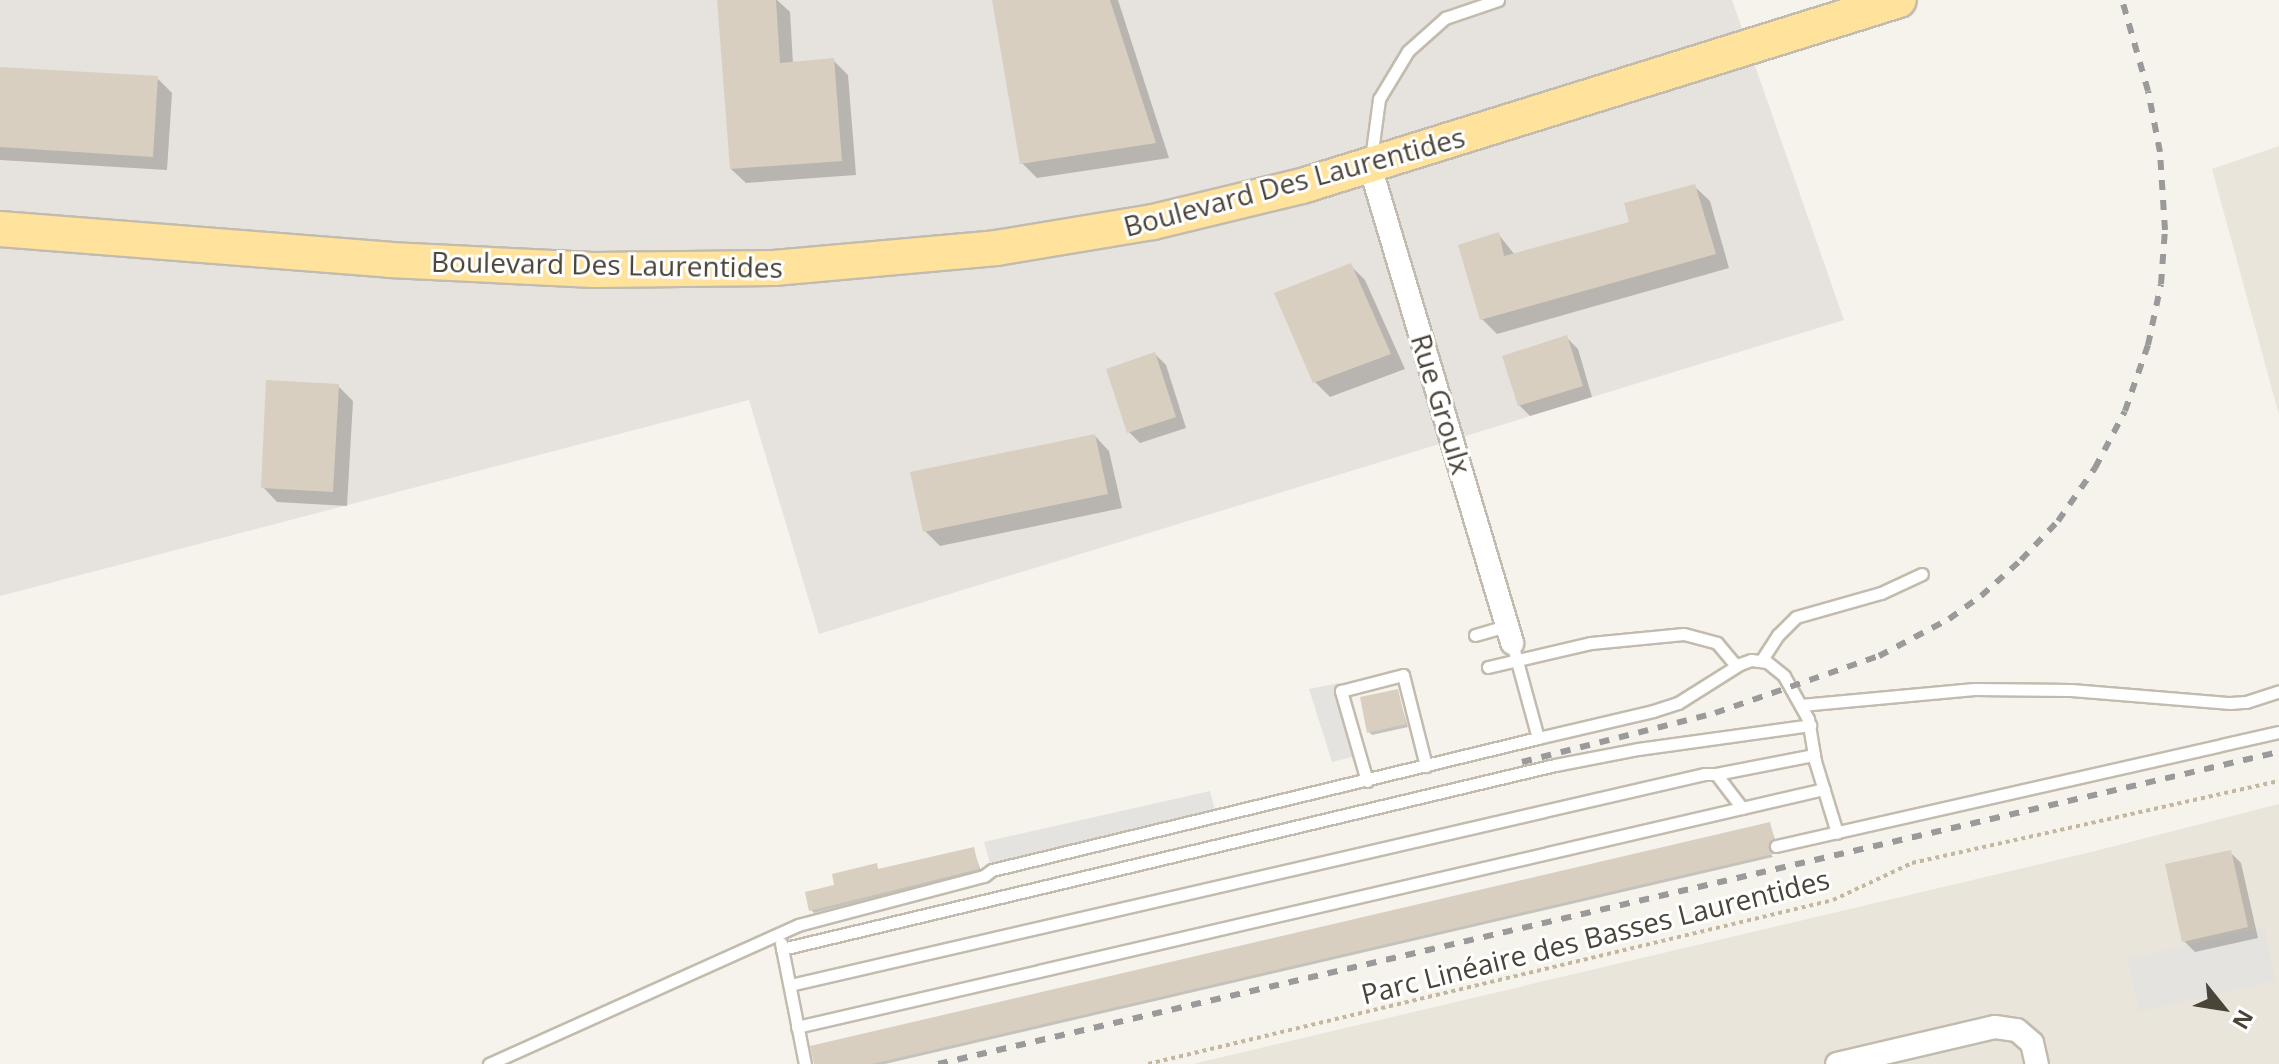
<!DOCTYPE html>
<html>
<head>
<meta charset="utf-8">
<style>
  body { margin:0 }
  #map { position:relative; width:2279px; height:1064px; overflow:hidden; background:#f6f3ec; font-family:"Open Sans",sans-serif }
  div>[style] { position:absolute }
  .residential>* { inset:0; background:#eae5da }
  .industrial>* { inset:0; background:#e6e2dd }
  .parking>* { inset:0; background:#e5e3e0 }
  .shadow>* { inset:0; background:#0003 }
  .building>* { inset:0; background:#d8cfc1 }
  .path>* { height:4px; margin-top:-2px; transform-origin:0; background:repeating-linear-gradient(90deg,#c4b79f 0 4px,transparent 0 8px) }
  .roads { filter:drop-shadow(2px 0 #c2bbae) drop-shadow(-2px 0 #c2bbae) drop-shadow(0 2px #c2bbae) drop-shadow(0 -2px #c2bbae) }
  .service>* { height:11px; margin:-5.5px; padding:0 5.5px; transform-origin:5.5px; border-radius:5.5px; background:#fff }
  .minor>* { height:22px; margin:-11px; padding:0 11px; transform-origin:11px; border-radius:11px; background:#fff }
  .primary>* { height:34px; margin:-17px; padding:0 17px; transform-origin:17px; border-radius:17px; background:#ffe39c }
  .rail>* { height:6px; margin-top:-3px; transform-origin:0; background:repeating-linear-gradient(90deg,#9a9a9a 0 10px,transparent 0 20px) }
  span { translate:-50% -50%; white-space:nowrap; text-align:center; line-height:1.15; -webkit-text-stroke:6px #fff; paint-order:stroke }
  .street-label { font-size:28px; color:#4b4439 }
  .north { position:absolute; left:2183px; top:968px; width:80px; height:80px; -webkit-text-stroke:6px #fff; paint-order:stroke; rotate:120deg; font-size:22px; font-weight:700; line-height:32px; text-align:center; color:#4b4439 }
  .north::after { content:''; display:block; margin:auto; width:28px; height:36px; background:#4b4439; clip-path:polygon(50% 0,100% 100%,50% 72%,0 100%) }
</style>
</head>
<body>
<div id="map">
  <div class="residential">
    <i style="clip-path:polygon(2279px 146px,2279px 415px,2212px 169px)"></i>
    <i style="clip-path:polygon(2279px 804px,2279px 1064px,1193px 1064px,2091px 852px)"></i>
  </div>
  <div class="industrial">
    <i style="clip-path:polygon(0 0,1732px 0,1844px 320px,819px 634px,749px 400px,0 596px)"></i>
  </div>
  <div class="parking">
    <i style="clip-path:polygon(1339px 683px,1360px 755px,1332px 762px,1309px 689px)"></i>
    <i style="clip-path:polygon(1210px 791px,1217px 818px,992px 870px,984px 842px)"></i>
    <i style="clip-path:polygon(2264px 927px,2276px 981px,2139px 1012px,2127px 959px)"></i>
  </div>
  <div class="shadow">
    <i style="clip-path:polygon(742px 0,777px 0,790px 12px,793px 64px,833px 60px,848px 75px,856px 175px,746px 183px,731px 169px)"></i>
    <i style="clip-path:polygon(994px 0,1118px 0,1169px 158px,1037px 178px,1022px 163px)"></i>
    <i style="clip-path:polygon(0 69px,157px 78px,172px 93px,167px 170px,0 160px)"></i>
    <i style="clip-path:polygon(1695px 187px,1710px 201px,1729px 268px,1497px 334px,1482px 319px,1499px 235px,1515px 255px,1631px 224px)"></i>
    <i style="clip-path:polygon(1350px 265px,1365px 280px,1405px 369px,1330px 397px,1315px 382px)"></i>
    <i style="clip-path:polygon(1567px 338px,1578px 349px,1592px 397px,1530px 416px,1519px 405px)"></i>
    <i style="clip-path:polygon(1155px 354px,1166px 365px,1186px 428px,1140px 443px,1129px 432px)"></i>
    <i style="clip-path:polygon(338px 386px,353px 401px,347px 506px,277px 502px,263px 487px)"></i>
    <i style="clip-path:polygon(1095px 436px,1109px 451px,1122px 508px,940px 546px,925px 531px)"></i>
    <i style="clip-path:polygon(1397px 691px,1408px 727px,1372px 735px,1369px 732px)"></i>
    <i style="clip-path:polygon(1770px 825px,1776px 842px,1769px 851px,1773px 857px,885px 1064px,816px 1064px)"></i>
    <i style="clip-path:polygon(973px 849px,981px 871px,814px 913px,811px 910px,876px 866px,880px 871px)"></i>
    <i style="clip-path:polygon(2230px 852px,2241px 863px,2258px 938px,2195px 952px,2184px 941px)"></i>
  </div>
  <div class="building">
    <i style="clip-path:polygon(717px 0,776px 0,780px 63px,834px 58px,842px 161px,730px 169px)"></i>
    <i style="clip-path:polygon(992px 0,1110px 0,1156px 143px,1020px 164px)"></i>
    <i style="clip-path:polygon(0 67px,158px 76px,153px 157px,0 147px)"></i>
    <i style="clip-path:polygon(1695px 184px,1716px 254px,1480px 320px,1458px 245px,1499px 232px,1504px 256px,1629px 222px,1624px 203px)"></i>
    <i style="clip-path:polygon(1351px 263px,1391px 354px,1313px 383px,1274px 293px)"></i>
    <i style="clip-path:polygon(1567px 335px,1583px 386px,1518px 406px,1502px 356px)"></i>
    <i style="clip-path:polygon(1155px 352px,1176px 417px,1127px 433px,1106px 369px)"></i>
    <i style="clip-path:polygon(266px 380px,339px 384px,333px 492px,261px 488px)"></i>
    <i style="clip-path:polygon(1095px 434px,1108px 494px,923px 532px,910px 472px)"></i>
    <i style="clip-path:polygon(1398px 689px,1406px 724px,1367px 733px,1360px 697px)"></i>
    <i style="clip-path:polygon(1770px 822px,1774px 838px,1768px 847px,1773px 854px,872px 1064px,814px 1064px,810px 1046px)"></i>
    <i style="clip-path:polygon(974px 847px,979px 869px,809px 911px,805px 892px,834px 885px,832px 874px,877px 863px,878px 869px)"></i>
    <i style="clip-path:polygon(2231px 850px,2248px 927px,2182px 942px,2165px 864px)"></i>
  </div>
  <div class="path">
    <i style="left:1148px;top:1064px;width:704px;rotate:-13.46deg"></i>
    <i style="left:1833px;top:900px;width:87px;rotate:-25.1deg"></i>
    <i style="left:1912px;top:863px;width:376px;rotate:-12.6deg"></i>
  </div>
  <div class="roads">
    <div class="service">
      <i style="left:1371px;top:159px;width:61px;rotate:-82.4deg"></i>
      <i style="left:1379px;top:99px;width:56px;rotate:-58.9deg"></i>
      <i style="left:1408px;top:51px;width:50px;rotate:-41.7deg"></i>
      <i style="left:1445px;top:18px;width:56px;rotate:-18.8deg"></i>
      <i style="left:1475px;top:635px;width:33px;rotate:-16deg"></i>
      <i style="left:1761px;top:661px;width:31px;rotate:-57deg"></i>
      <i style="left:1778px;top:635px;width:25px;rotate:-45deg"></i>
      <i style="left:1796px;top:617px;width:88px;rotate:-15.8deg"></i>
      <i style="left:1881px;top:593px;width:45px;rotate:-24.9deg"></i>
      <i style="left:1488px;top:667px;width:106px;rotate:-13.1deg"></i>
      <i style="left:1591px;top:643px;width:93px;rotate:-5.5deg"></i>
      <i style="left:1684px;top:634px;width:34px;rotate:15deg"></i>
      <i style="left:1717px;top:643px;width:30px;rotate:50deg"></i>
      <i style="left:1801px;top:705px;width:174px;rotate:-5.3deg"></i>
      <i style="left:1974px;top:689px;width:97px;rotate:0.6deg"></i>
      <i style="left:2071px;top:690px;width:160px;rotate:4.7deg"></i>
      <i style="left:2230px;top:703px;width:16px;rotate:-4deg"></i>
      <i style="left:2246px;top:702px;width:35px;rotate:-18deg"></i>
      <i style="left:1538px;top:738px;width:118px;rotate:-13.2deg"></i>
      <i style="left:1653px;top:711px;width:26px;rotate:-18deg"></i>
      <i style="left:1678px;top:703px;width:73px;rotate:-32.2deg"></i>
      <i style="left:1740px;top:664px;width:12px;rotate:-20deg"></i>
      <i style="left:1751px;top:660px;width:16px;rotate:7deg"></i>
      <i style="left:1767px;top:662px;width:22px;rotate:39deg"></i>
      <i style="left:1784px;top:676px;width:49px;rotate:60.8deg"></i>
      <i style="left:1808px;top:719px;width:43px;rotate:80.5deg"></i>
      <i style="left:1815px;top:761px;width:75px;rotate:73deg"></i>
      <i style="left:1716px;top:774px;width:100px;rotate:-11deg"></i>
      <i style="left:1367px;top:781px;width:94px;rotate:-106.1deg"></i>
      <i style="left:1341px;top:691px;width:64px;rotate:-14.5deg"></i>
      <i style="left:1403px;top:675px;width:94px;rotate:75.8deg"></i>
      <i style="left:1776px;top:846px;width:516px;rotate:-12.77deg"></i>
      <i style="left:781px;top:943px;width:123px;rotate:78.8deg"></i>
      <i style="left:782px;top:949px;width:795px;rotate:-13.39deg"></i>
      <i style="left:1555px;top:765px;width:85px;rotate:-10.9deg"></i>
      <i style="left:1638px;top:749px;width:174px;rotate:-7.9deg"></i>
      <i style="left:790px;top:985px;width:939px;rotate:-12.99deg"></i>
      <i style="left:1705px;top:774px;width:11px"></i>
      <i style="left:1716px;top:774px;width:43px;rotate:52.6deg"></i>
      <i style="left:797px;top:1027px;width:1054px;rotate:-13.05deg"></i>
      <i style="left:489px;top:1064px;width:339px;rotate:-24.2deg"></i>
      <i style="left:798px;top:925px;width:192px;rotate:-14.8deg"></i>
      <i style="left:984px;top:876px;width:10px;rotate:-37deg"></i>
      <i style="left:992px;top:870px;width:562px;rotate:-13.59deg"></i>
      <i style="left:1538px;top:738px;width:98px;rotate:-105.3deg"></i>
    </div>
    <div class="minor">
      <i style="left:1370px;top:166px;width:498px;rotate:73.4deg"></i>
      <i style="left:1837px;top:1064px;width:162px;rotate:-13.2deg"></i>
      <i style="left:1995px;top:1027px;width:22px;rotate:8deg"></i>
      <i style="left:2017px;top:1030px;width:20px;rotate:41deg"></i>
      <i style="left:2032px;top:1043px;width:22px;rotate:77deg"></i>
    </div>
    <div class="primary">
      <i style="left:0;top:229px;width:391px;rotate:4.5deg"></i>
      <i style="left:390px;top:260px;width:204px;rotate:2.8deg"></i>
      <i style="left:594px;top:270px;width:180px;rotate:-0.6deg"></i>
      <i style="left:774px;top:268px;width:223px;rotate:-5.1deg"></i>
      <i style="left:996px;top:248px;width:159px;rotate:-9.4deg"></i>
      <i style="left:1153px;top:222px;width:153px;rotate:-13.6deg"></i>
      <i style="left:1302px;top:186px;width:625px;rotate:-17.3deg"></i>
    </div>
  </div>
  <div class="rail">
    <i style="left:1522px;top:762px;width:199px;rotate:-14.2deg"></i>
    <i style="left:1715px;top:713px;width:174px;rotate:-19.2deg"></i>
    <i style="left:1879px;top:656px;width:79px;rotate:-27.9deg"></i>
    <i style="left:1949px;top:619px;width:39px;rotate:-36deg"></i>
    <i style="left:1981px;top:596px;width:54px;rotate:-42deg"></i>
    <i style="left:2021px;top:560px;width:54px;rotate:-46.5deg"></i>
    <i style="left:2058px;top:521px;width:65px;rotate:-55.1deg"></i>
    <i style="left:2095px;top:468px;width:64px;rotate:-62.2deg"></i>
    <i style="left:2125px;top:411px;width:70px;rotate:-70.8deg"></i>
    <i style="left:2148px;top:345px;width:62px;rotate:-78deg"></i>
    <i style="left:2161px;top:284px;width:54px;rotate:-85.8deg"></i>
    <i style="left:2165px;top:230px;width:78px;rotate:-93.7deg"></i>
    <i style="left:2160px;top:152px;width:62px;rotate:-101.1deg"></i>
    <i style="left:2148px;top:91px;width:95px;rotate:-105.9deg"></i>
    <i style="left:938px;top:1064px;width:1377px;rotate:-13.1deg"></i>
  </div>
  <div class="street-label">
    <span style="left:1294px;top:181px;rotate:-15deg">Boulevard Des Laurentides</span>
    <span style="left:607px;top:264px;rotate:1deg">Boulevard Des Laurentides</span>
    <span style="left:1442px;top:404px;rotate:73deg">Rue Groulx</span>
    <span style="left:1595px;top:936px;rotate:-14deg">Parc Linéaire des Basses Laurentides</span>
  </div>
  <div class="north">N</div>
</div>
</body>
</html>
